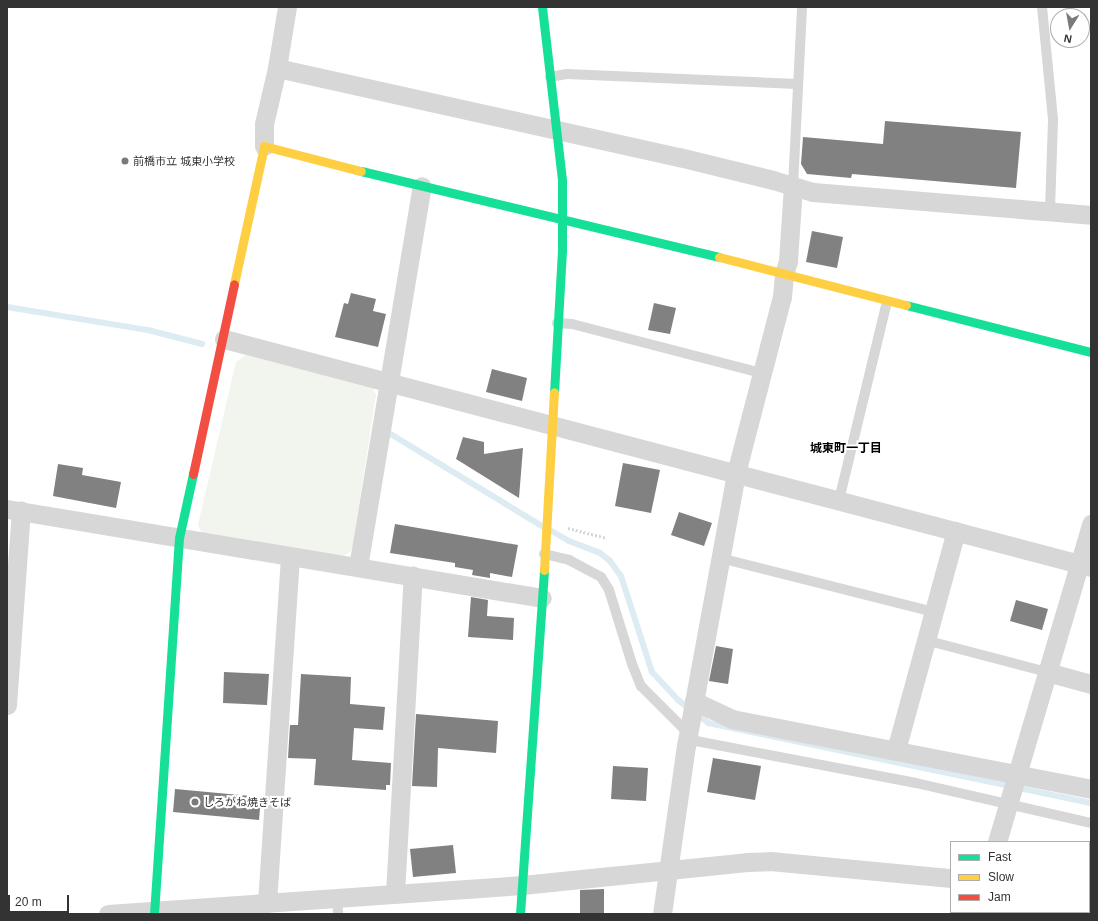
<!DOCTYPE html>
<html>
<head>
<meta charset="utf-8">
<style>
  body { margin:0 }
  #map { position:relative; width:1098px; height:921px; overflow:hidden; background:#fff; font-family:Helvetica,"Noto Sans JP",sans-serif }
  div>[style] { position:absolute }
  .green>* { inset:0; background:#f1f5ed }
  .stream>* { height:6px; margin:-3px; padding:0 3px; transform-origin:3px; border-radius:3px; background:#ddebf3 }
  .building>* { inset:0; background:#818181 }
  .path>* { height:2.5px; margin-top:-1.25px; transform-origin:0; background:repeating-linear-gradient(90deg,#d6d6d6 0 2px,transparent 0 4px) }
  .lane>* { height:10px; margin:-5px; padding:0 5px; transform-origin:5px; border-radius:5px; background:#d7d7d7 }
  .street>* { height:19px; margin:-9.5px; padding:0 9.5px; transform-origin:9.5px; border-radius:9.5px; background:#d7d7d7 }
  .fast>* { height:9px; margin:-4.5px; padding:0 4.5px; transform-origin:4.5px; border-radius:4.5px; background:#16e098 }
  .slow>* { height:9px; margin:-4.5px; padding:0 4.5px; transform-origin:4.5px; border-radius:4.5px; background:#ffcf43 }
  .jam>* { height:9px; margin:-4.5px; padding:0 4.5px; transform-origin:4.5px; border-radius:4.5px; background:#f24e42 }
  .dots>* { width:11px; height:11px; translate:-50% -50%; box-sizing:border-box; border:2px solid #fff; border-radius:50% }
  span { translate:-50% -50%; white-space:nowrap; text-align:center; line-height:1.15; -webkit-text-stroke:4px #fff; paint-order:stroke }
  .poi-label { font-size:11px; color:#333 }
  .left { translate:0 -50%; text-align:left }
  .neighbourhood-label { font-size:12px; color:#000; font-weight:700 }
  .frame { position:absolute; inset:0; border:8px solid #333; pointer-events:none }
  .legend { position:absolute; left:950px; top:841px; width:140px; height:72px; box-sizing:border-box; background:#fff; border:1px solid #adadad; margin:0; padding:5px 7px; list-style:none; font-size:12px; color:#333 }
  .legend li { display:flex; align-items:center; gap:8px; height:20px }
  .legend b { width:20px; border:1px solid #adadad }
  .north { position:absolute; left:1050px; top:8px; width:40px; height:40px; box-sizing:border-box; background:#fff; border:1px solid #adadad; border-radius:50%; rotate:191deg; font-size:11px; font-weight:700; line-height:16px; text-align:center; color:#333 }
  .north::after { content:''; display:block; margin:auto; width:14px; height:18px; background:#7a7a7a; clip-path:polygon(50% 0,100% 100%,50% 72%,0 100%) }
  .scale { position:absolute; left:8px; top:895px; width:61px; height:18px; box-sizing:border-box; border:2px solid #333; border-top:0; padding-left:5px; font-size:12px; line-height:14px; white-space:nowrap; color:#333; -webkit-text-stroke:3px #fff; paint-order:stroke }
</style>
</head>
<body>
<div id="map">
  <div class="green">
    <i style="clip-path:polygon(246px 355px,373px 388px,376px 395px,352px 550px,342px 557px,203px 535px,198px 525px,236px 362px)"></i>
  </div>
  <div class="stream">
    <i style="left:7px;top:307px;width:143px;rotate:9.3deg"></i>
    <i style="left:148px;top:330px;width:56px;rotate:14.5deg"></i>
    <i style="left:384px;top:430px;width:185px;rotate:31.3deg"></i>
    <i style="left:550px;top:530px;width:22px;rotate:30deg"></i>
    <i style="left:569px;top:541px;width:33px;rotate:21deg"></i>
    <i style="left:600px;top:553px;width:13px;rotate:39deg"></i>
    <i style="left:610px;top:561px;width:19px;rotate:54deg"></i>
    <i style="left:621px;top:576px;width:101px;rotate:72.1deg"></i>
    <i style="left:652px;top:672px;width:38px;rotate:47deg"></i>
    <i style="left:678px;top:700px;width:38px;rotate:37deg"></i>
    <i style="left:708px;top:723px;width:391px;rotate:11.8deg"></i>
  </div>
  <div class="building">
    <i style="clip-path:polygon(885px 121px,1021px 132px,1016px 188px,852px 174px,851px 178px,807px 174px,801px 164px,803px 137px,883px 144px)"></i>
    <i style="clip-path:polygon(812px 231px,843px 237px,837px 268px,806px 262px)"></i>
    <i style="clip-path:polygon(351px 293px,376px 299px,373px 311px,386px 314px,378px 347px,335px 337px,344px 303px,348px 304px)"></i>
    <i style="clip-path:polygon(654px 303px,676px 308px,670px 334px,648px 330px)"></i>
    <i style="clip-path:polygon(492px 369px,527px 378px,522px 401px,486px 392px)"></i>
    <i style="clip-path:polygon(463px 437px,484px 442px,484px 454px,523px 448px,519px 498px,456px 459px)"></i>
    <i style="clip-path:polygon(623px 463px,660px 470px,651px 513px,615px 506px)"></i>
    <i style="clip-path:polygon(58px 464px,83px 468px,82px 475px,121px 482px,116px 508px,53px 496px)"></i>
    <i style="clip-path:polygon(679px 512px,712px 523px,704px 546px,671px 535px)"></i>
    <i style="clip-path:polygon(395px 524px,518px 545px,512px 577px,490px 573px,490px 578px,472px 575px,473px 570px,455px 567px,455px 563px,390px 553px)"></i>
    <i style="clip-path:polygon(471px 597px,488px 600px,487px 616px,514px 618px,513px 640px,468px 637px)"></i>
    <i style="clip-path:polygon(1016px 600px,1048px 609px,1042px 630px,1010px 621px)"></i>
    <i style="clip-path:polygon(716px 646px,733px 649px,728px 684px,709px 681px)"></i>
    <i style="clip-path:polygon(224px 672px,269px 674px,267px 705px,223px 703px)"></i>
    <i style="clip-path:polygon(301px 674px,351px 677px,350px 704px,385px 707px,383px 730px,354px 728px,352px 760px,391px 763px,390px 785px,386px 785px,386px 790px,314px 785px,316px 759px,288px 758px,290px 725px,298px 725px)"></i>
    <i style="clip-path:polygon(416px 714px,498px 721px,496px 753px,438px 748px,437px 787px,412px 786px)"></i>
    <i style="clip-path:polygon(713px 758px,761px 766px,755px 800px,707px 792px)"></i>
    <i style="clip-path:polygon(613px 766px,648px 768px,646px 801px,611px 799px)"></i>
    <i style="clip-path:polygon(175px 789px,261px 797px,259px 820px,173px 812px)"></i>
    <i style="clip-path:polygon(453px 845px,456px 873px,413px 877px,410px 849px)"></i>
    <i style="clip-path:polygon(604px 889px,604px 914px,580px 914px,580px 890px)"></i>
  </div>
  <div class="path">
    <i style="left:568px;top:528px;width:40px;rotate:14.4deg"></i>
  </div>
  <div class="lane">
    <i style="left:1042px;top:7px;width:114px;rotate:84.4deg"></i>
    <i style="left:1053px;top:120px;width:92px;rotate:91.9deg"></i>
    <i style="left:550px;top:77px;width:17px;rotate:-10deg"></i>
    <i style="left:567px;top:74px;width:231px;rotate:2.5deg"></i>
    <i style="left:793px;top:186px;width:179px;rotate:-87.1deg"></i>
    <i style="left:557px;top:323px;width:15px;rotate:4deg"></i>
    <i style="left:572px;top:324px;width:196px;rotate:14.5deg"></i>
    <i style="left:839px;top:500px;width:204px;rotate:-76.4deg"></i>
    <i style="left:544px;top:554px;width:26px;rotate:13deg"></i>
    <i style="left:569px;top:560px;width:36px;rotate:28deg"></i>
    <i style="left:601px;top:577px;width:15px;rotate:58deg"></i>
    <i style="left:609px;top:590px;width:77px;rotate:72.7deg"></i>
    <i style="left:632px;top:664px;width:24px;rotate:68deg"></i>
    <i style="left:641px;top:686px;width:78px;rotate:45deg"></i>
    <i style="left:696px;top:741px;width:224px;rotate:10.8deg"></i>
    <i style="left:916px;top:783px;width:180px;rotate:12.9deg"></i>
    <i style="left:720px;top:558px;width:220px;rotate:14.2deg"></i>
    <i style="left:925px;top:640px;width:126px;rotate:14.7deg"></i>
    <i style="left:337px;top:898px;width:16px;rotate:86deg"></i>
  </div>
  <div class="street">
    <i style="left:277px;top:68px;width:412px;rotate:12.5deg"></i>
    <i style="left:679px;top:157px;width:97px;rotate:13.7deg"></i>
    <i style="left:773px;top:180px;width:42px;rotate:16.7deg"></i>
    <i style="left:813px;top:192px;width:279px;rotate:4.7deg"></i>
    <i style="left:264px;top:146px;width:22px;rotate:-90deg"></i>
    <i style="left:264px;top:124px;width:57px;rotate:-76.9deg"></i>
    <i style="left:277px;top:68px;width:62px;rotate:-80.7deg"></i>
    <i style="left:224px;top:339px;width:896px;rotate:14.73deg"></i>
    <i style="left:7px;top:509px;width:542px;rotate:9.44deg"></i>
    <i style="left:358px;top:567px;width:386px;rotate:-80.5deg"></i>
    <i style="left:1047px;top:672px;width:46px;rotate:15.3deg"></i>
    <i style="left:694px;top:701px;width:42px;rotate:25.3deg"></i>
    <i style="left:732px;top:719px;width:366px;rotate:11deg"></i>
    <i style="left:7px;top:705px;width:195px;rotate:-85.9deg"></i>
    <i style="left:896px;top:750px;width:227px;rotate:-74.7deg"></i>
    <i style="left:997px;top:842px;width:332px;rotate:-73.5deg"></i>
    <i style="left:395px;top:894px;width:319px;rotate:-86.8deg"></i>
    <i style="left:267px;top:903px;width:347px;rotate:-86.2deg"></i>
    <i style="left:1089px;top:906px;width:8px;rotate:-76deg"></i>
    <i style="left:108px;top:914px;width:415px;rotate:-4deg"></i>
    <i style="left:522px;top:885px;width:226px;rotate:-5.8deg"></i>
    <i style="left:747px;top:862px;width:23px;rotate:-2deg"></i>
    <i style="left:770px;top:861px;width:182px;rotate:5.4deg"></i>
    <i style="left:662px;top:914px;width:170px;rotate:-81.9deg"></i>
    <i style="left:686px;top:746px;width:278px;rotate:-79.6deg"></i>
    <i style="left:736px;top:473px;width:182px;rotate:-75.4deg"></i>
    <i style="left:782px;top:297px;width:23px;rotate:-85deg"></i>
    <i style="left:784px;top:274px;width:14px;rotate:-73deg"></i>
    <i style="left:788px;top:261px;width:75px;rotate:-86.2deg"></i>
    <i style="left:976px;top:914px;width:2px;rotate:-63deg"></i>
  </div>
  <div class="fast">
    <i style="left:542px;top:7px;width:175px;rotate:83.4deg"></i>
    <i style="left:562px;top:181px;width:69px;rotate:90deg"></i>
    <i style="left:562px;top:250px;width:142px;rotate:93.2deg"></i>
    <i style="left:361px;top:171px;width:368px;rotate:13.5deg"></i>
    <i style="left:906px;top:305px;width:191px;rotate:14.3deg"></i>
    <i style="left:154px;top:914px;width:377px;rotate:-86.2deg"></i>
    <i style="left:179px;top:538px;width:66px;rotate:-77.7deg"></i>
    <i style="left:520px;top:914px;width:345px;rotate:-86deg"></i>
  </div>
  <div class="slow">
    <i style="left:719px;top:257px;width:193px;rotate:14.4deg"></i>
    <i style="left:234px;top:284px;width:141px;rotate:-77.7deg"></i>
    <i style="left:264px;top:146px;width:100px;rotate:14.5deg"></i>
    <i style="left:544px;top:570px;width:178px;rotate:-86.8deg"></i>
  </div>
  <div class="jam">
    <i style="left:193px;top:474px;width:194px;rotate:-77.8deg"></i>
  </div>
  <div class="dots">
    <i style="left:125px;top:161px;background:#7a7a7a"></i>
    <i style="left:195px;top:802px;background:#7a7a7a"></i>
  </div>
  <div class="poi-label">
    <span class="left" style="left:133px;top:161px">前橋市立 城東小学校</span>
    <span class="left" style="left:203px;top:802px">しろがね焼きそば</span>
  </div>
  <div class="neighbourhood-label">
    <span style="left:846px;top:449px">城東町一丁目</span>
  </div>
  <div class="frame"></div>
  <ul class="legend">
  <li><b style="height:5px;background:#16e098"></b>Fast</li>
  <li><b style="height:5px;background:#ffcf43"></b>Slow</li>
  <li><b style="height:5px;background:#f24e42"></b>Jam</li>
  </ul>
  <div class="north">N</div>
  <div class="scale">20 m</div>
</div>
</body>
</html>
